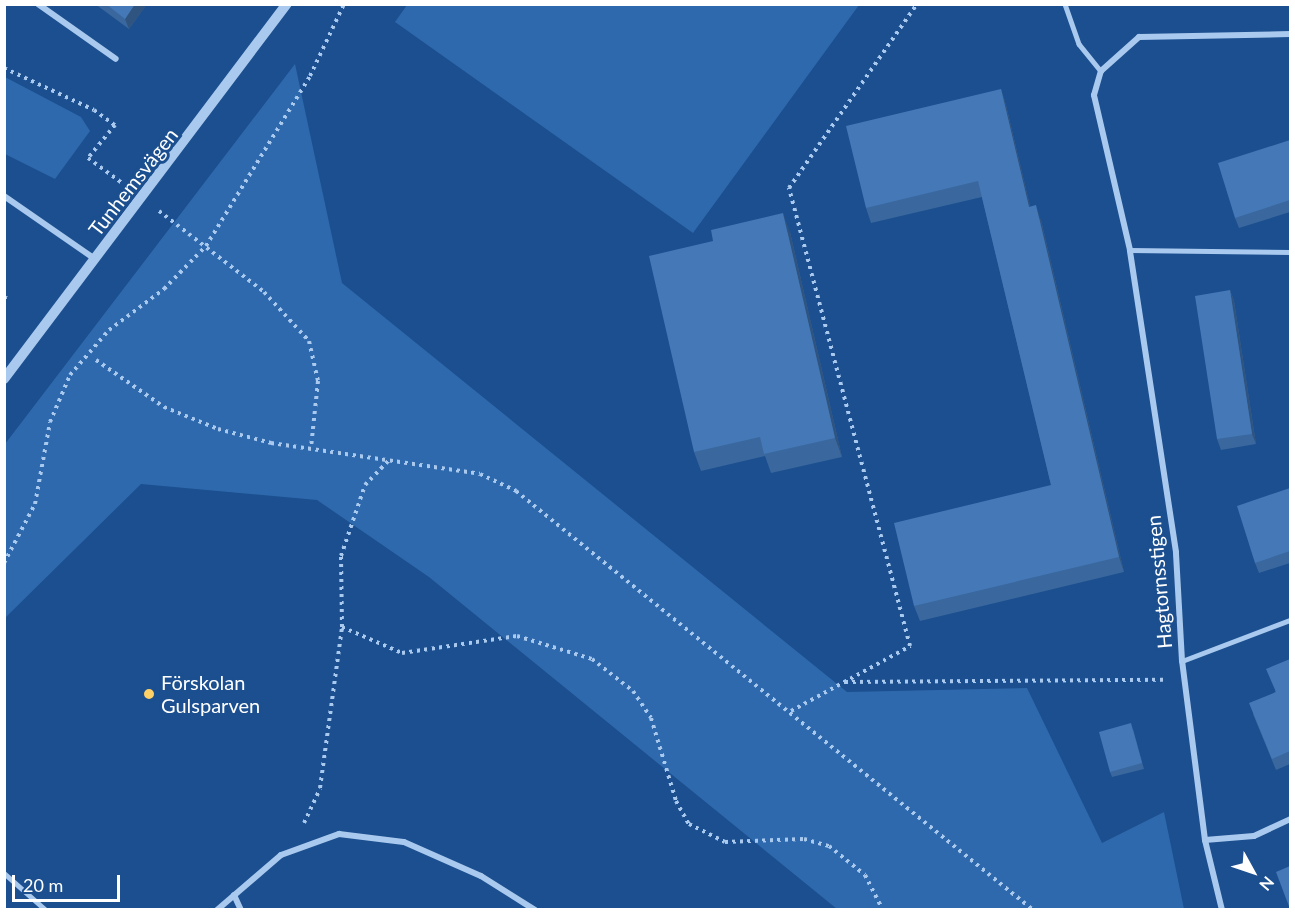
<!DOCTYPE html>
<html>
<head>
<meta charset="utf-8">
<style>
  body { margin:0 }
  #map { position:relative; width:1295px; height:914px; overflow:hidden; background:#1b4f8f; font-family:Lato,sans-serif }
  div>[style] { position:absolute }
  .green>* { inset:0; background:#2e69ad }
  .path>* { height:4px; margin-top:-2px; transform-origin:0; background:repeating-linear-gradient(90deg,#a9c9ee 0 3px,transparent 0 7.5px) }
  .service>* { height:4.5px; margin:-2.25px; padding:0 2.25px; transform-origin:2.25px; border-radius:2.25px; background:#a9c9ee }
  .minor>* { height:6px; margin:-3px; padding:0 3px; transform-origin:3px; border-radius:3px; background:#a9c9ee }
  .tertiary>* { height:10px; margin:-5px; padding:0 5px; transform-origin:5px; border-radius:5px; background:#a9c9ee }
  .wall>* { inset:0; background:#3a679d }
  .shaded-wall>* { inset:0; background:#305480 }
  .building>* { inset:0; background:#4478b7 }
  .dots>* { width:16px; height:16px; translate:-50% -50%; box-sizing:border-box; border:3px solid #1b4f8f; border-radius:50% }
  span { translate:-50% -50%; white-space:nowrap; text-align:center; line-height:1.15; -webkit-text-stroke:6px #1b4f8f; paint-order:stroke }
  .street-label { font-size:20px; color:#fff }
  .poi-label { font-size:20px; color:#fff }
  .left { translate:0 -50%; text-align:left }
  .frame { position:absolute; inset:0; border:6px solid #fff; pointer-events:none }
  .north { position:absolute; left:1223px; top:842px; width:60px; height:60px; -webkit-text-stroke:4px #1b4f8f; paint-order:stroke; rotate:130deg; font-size:16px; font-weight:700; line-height:24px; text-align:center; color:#fff }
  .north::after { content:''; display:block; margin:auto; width:21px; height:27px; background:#fff; clip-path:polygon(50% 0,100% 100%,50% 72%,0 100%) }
  .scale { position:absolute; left:12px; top:875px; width:108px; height:27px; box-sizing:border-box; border:3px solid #fff; border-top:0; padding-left:8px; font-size:18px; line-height:21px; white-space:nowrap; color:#fff; -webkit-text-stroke:4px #1b4f8f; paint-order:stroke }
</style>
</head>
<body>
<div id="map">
  <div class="green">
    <i style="clip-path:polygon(407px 5px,859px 4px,859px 5px,693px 233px,395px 22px)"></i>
    <i style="clip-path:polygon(295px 64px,342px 283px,847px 692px,1027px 688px,1102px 843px,1164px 812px,1184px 909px,837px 909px,429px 577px,317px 500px,141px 484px,5px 618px,5px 444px)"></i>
    <i style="clip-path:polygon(5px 77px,81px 117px,90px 131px,55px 179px,5px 154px)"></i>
  </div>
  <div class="path">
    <i style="left:4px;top:68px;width:99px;rotate:25deg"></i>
    <i style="left:94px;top:110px;width:26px;rotate:36deg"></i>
    <i style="left:115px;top:125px;width:43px;rotate:129.3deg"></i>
    <i style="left:88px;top:158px;width:42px;rotate:36.3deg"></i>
    <i style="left:159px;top:211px;width:133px;rotate:37.6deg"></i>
    <i style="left:264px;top:292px;width:67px;rotate:47.4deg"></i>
    <i style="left:309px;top:341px;width:41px;rotate:77.3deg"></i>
    <i style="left:318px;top:381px;width:67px;rotate:96deg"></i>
    <i style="left:4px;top:297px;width:4px;rotate:27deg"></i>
    <i style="left:96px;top:360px;width:83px;rotate:34.7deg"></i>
    <i style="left:164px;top:407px;width:58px;rotate:22.2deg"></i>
    <i style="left:218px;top:429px;width:55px;rotate:14.8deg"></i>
    <i style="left:271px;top:443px;width:211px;rotate:8.4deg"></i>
    <i style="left:480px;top:474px;width:40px;rotate:25deg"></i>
    <i style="left:516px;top:491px;width:665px;rotate:39.02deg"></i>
    <i style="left:4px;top:563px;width:67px;rotate:-62.3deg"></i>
    <i style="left:35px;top:504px;width:83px;rotate:-79.6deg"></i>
    <i style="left:50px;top:422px;width:51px;rotate:-66.9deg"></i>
    <i style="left:70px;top:375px;width:60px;rotate:-49.1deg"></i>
    <i style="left:109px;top:330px;width:69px;rotate:-36.7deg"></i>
    <i style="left:164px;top:289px;width:60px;rotate:-45.7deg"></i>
    <i style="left:206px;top:246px;width:199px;rotate:-58.5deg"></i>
    <i style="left:310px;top:76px;width:80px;rotate:-64.7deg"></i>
    <i style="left:342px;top:627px;width:65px;rotate:23.4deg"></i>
    <i style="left:402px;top:653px;width:116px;rotate:-8.4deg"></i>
    <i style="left:517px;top:636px;width:78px;rotate:17deg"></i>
    <i style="left:592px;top:659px;width:52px;rotate:38deg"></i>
    <i style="left:633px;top:691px;width:32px;rotate:56deg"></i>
    <i style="left:651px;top:718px;width:87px;rotate:73.2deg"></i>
    <i style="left:676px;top:801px;width:26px;rotate:61deg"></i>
    <i style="left:689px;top:824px;width:40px;rotate:26.6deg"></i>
    <i style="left:725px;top:842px;width:79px;rotate:-2.2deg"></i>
    <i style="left:804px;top:839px;width:26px;rotate:16deg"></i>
    <i style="left:829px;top:846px;width:46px;rotate:38.9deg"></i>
    <i style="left:865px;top:875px;width:39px;rotate:63deg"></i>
    <i style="left:845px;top:682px;width:319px;rotate:-0.4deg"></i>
    <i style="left:791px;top:711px;width:136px;rotate:-28.6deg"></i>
    <i style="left:910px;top:646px;width:474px;rotate:-104.8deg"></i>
    <i style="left:789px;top:188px;width:224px;rotate:-55.2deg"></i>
    <i style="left:304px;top:823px;width:38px;rotate:-65deg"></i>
    <i style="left:320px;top:788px;width:162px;rotate:-82.2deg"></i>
    <i style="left:342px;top:627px;width:71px;rotate:-90.8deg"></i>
    <i style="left:341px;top:556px;width:75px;rotate:-71.3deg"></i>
    <i style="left:365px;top:485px;width:36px;rotate:-46deg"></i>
  </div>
  <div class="service">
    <i style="left:1065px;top:4px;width:42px;rotate:70.7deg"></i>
    <i style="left:1079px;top:44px;width:35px;rotate:51deg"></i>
    <i style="left:1130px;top:250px;width:160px;rotate:0.7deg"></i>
    <i style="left:1182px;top:661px;width:116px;rotate:-20.8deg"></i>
    <i style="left:4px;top:873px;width:56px;rotate:41.4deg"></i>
  </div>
  <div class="minor">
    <i style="left:38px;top:4px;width:95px;rotate:35.2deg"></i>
    <i style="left:4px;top:196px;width:111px;rotate:34.7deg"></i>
    <i style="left:1205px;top:840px;width:49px;rotate:-4.7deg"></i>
    <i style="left:1254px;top:836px;width:40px;rotate:-25deg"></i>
    <i style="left:234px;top:895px;width:17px;rotate:65deg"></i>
    <i style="left:217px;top:910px;width:84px;rotate:-40.7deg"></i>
    <i style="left:281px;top:855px;width:62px;rotate:-19.9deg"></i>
    <i style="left:339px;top:834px;width:65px;rotate:7deg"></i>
    <i style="left:404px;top:842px;width:84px;rotate:23.8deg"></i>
    <i style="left:481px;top:876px;width:64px;rotate:32.2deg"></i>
    <i style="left:1222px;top:910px;width:72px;rotate:-103.7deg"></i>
    <i style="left:1205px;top:840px;width:180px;rotate:-97.3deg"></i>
    <i style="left:1182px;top:661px;width:109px;rotate:-93.2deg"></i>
    <i style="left:1176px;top:552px;width:305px;rotate:-98.7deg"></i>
    <i style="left:1130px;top:250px;width:159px;rotate:-103.1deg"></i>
    <i style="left:1094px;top:95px;width:25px;rotate:-74deg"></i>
    <i style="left:1101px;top:71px;width:51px;rotate:-41.8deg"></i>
    <i style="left:1139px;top:37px;width:151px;rotate:-1.1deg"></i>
  </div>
  <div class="tertiary">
    <i style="left:4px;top:379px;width:470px;rotate:-53deg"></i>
  </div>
  <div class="wall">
    <i style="clip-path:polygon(95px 4px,147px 4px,129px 29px)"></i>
    <i style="clip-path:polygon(1001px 89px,1006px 105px,1030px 206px,1041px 220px,1124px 572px,920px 621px,914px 606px,1051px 485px,982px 197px,871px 223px,866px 208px)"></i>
    <i style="clip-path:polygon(1290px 140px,1290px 212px,1239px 228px,1235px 218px)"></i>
    <i style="clip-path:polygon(790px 232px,842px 457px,771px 473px,765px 456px,701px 471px,694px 452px,713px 241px)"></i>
    <i style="clip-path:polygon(1230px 290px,1234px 301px,1256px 444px,1221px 450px,1217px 439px)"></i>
    <i style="clip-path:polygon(1290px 488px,1290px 563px,1259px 573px,1255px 563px)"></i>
    <i style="clip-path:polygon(1290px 659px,1290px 764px,1276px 770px,1253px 714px,1275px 692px)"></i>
    <i style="clip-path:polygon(1133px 729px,1144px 769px,1112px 777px,1110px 772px)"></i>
  </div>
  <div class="shaded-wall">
    <i style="clip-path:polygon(135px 4px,147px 4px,129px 29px,125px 19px)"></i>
    <i style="clip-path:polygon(1001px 89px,1006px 105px,1034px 222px,1029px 207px)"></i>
    <i style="clip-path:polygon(1036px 205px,1041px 220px,1124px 572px,1119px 557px)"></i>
    <i style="clip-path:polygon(783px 213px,790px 232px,842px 457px,835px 438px)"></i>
    <i style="clip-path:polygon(1230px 290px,1234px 301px,1256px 444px,1252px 434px)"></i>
  </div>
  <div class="building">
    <i style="clip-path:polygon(106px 4px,135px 4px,125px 19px)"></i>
    <i style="clip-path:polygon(1001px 89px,1029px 207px,1036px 205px,1119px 557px,914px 606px,894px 523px,1051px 485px,978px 181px,866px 208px,846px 126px)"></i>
    <i style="clip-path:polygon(1290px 140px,1290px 200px,1235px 218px,1218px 163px)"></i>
    <i style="clip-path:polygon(783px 213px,835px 438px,764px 454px,760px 437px,694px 452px,649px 256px,713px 241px,711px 230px)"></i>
    <i style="clip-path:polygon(1230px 290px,1252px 434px,1217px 439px,1195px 296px)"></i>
    <i style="clip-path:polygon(1290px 488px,1290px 551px,1255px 563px,1237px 506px)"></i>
    <i style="clip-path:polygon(1290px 659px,1290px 751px,1272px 759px,1249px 703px,1276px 692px,1266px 669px)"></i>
    <i style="clip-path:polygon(1131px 723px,1142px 763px,1110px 772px,1099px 732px)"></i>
    <i style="clip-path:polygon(1290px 866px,1290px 909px,1276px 872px)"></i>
  </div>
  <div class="dots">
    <i style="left:149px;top:694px;background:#ffd166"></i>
  </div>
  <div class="street-label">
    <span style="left:133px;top:182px;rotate:-52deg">Tunhemsvägen</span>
    <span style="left:1159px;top:582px;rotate:-95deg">Hagtornsstigen</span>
  </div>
  <div class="poi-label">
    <span class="left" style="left:161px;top:694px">Förskolan<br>Gulsparven</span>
  </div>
  <div class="frame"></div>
  <div class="north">N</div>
  <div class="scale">20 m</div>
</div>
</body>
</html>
